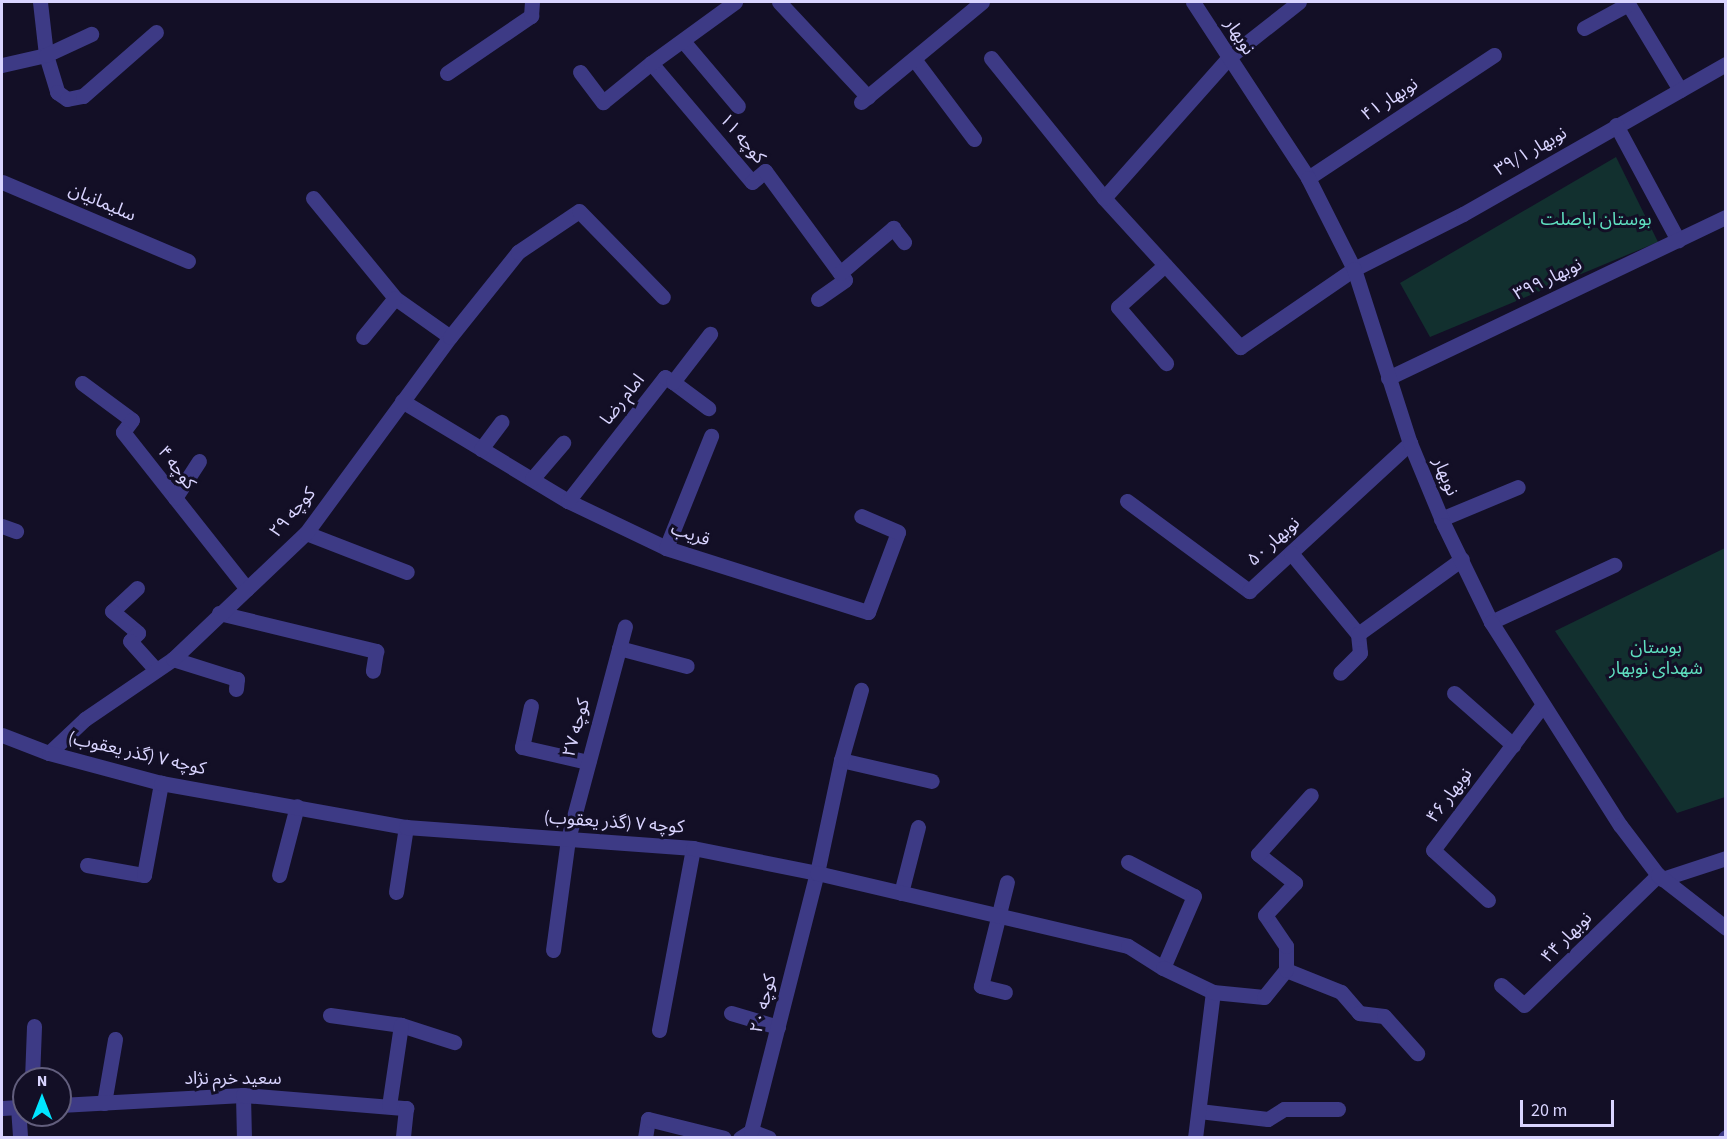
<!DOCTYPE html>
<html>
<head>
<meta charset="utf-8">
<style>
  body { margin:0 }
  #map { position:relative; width:1727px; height:1139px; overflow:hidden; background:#130f26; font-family:"Source Sans 3","Noto Sans Arabic",sans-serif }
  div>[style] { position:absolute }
  .green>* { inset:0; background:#12302f }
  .service>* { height:15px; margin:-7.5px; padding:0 7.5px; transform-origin:7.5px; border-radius:7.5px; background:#3d3a85 }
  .minor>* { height:15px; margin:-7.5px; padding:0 7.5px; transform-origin:7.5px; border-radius:7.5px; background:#3d3a85 }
  .tertiary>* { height:15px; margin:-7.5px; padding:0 7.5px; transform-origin:7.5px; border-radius:7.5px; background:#3d3a85 }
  span { translate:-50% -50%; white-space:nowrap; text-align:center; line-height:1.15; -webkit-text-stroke:6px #130f26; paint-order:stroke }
  .street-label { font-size:18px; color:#d9d4ff }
  .park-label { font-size:18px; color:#5fe0c0 }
  .frame { position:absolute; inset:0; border:3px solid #d9d4ff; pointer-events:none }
  .north { position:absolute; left:12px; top:1067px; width:60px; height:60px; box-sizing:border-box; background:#130f26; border:2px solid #625e7d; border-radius:50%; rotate:0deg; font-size:16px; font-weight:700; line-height:24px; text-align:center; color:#d9d4ff }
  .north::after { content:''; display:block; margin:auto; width:21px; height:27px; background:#00e5ff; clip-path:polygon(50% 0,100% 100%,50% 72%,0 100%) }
  .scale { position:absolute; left:1520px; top:1100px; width:94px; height:27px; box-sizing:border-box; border:3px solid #d9d4ff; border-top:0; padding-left:8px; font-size:18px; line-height:21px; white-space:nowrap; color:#d9d4ff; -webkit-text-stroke:4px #130f26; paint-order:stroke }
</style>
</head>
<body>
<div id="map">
  <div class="green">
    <i style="clip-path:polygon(1616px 157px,1658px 242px,1430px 337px,1400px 283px)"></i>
    <i style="clip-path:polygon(1725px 548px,1725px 797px,1677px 813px,1555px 631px)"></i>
  </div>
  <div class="service">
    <i style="left:40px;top:2px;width:53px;rotate:83.5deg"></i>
    <i style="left:46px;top:55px;width:39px;rotate:73deg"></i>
    <i style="left:57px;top:92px;width:12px;rotate:35deg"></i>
    <i style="left:67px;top:99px;width:16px;rotate:-11deg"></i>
    <i style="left:83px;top:96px;width:97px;rotate:-41.2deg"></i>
    <i style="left:779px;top:2px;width:130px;rotate:46.9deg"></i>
    <i style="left:1627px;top:2px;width:103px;rotate:58.9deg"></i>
    <i style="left:1584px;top:28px;width:50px;rotate:-28.6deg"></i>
    <i style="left:683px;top:41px;width:85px;rotate:49.8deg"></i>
    <i style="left:991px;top:58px;width:180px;rotate:51.1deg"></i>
    <i style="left:1104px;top:198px;width:202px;rotate:47.6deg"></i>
    <i style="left:1240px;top:347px;width:138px;rotate:-34.4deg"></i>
    <i style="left:1354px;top:269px;width:122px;rotate:-26.8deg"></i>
    <i style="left:1463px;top:214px;width:303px;rotate:-29.7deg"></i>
    <i style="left:914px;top:59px;width:100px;rotate:53.1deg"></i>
    <i style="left:651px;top:63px;width:156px;rotate:49.7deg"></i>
    <i style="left:752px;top:182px;width:17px;rotate:-40deg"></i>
    <i style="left:765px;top:171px;width:135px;rotate:53.7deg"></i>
    <i style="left:845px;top:280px;width:33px;rotate:145deg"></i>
    <i style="left:2px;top:65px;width:45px;rotate:-12.8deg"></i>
    <i style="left:46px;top:55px;width:50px;rotate:-25deg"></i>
    <i style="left:580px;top:72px;width:38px;rotate:53deg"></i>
    <i style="left:603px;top:102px;width:62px;rotate:-39.1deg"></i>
    <i style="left:651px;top:63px;width:104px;rotate:-36deg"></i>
    <i style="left:861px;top:102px;width:157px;rotate:-39.6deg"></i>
    <i style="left:1616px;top:125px;width:131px;rotate:61.7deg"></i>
    <i style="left:2px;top:182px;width:202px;rotate:23deg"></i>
    <i style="left:313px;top:198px;width:129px;rotate:50.6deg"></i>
    <i style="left:395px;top:298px;width:67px;rotate:35.3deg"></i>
    <i style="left:1104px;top:198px;width:188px;rotate:-48.4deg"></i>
    <i style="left:1229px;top:57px;width:89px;rotate:-38.2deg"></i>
    <i style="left:1165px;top:265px;width:63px;rotate:138.2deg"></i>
    <i style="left:1118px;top:307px;width:74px;rotate:49.4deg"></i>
    <i style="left:840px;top:273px;width:70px;rotate:-40.3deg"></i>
    <i style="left:893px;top:228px;width:18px;rotate:52deg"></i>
    <i style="left:363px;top:337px;width:50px;rotate:-50.6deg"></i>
    <i style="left:673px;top:382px;width:44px;rotate:36.6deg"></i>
    <i style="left:82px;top:383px;width:62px;rotate:36.5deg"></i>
    <i style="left:132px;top:420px;width:15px;rotate:127deg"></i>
    <i style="left:123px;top:432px;width:200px;rotate:51.7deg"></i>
    <i style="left:402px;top:401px;width:194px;rotate:31.1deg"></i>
    <i style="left:568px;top:501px;width:109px;rotate:25.6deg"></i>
    <i style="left:666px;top:548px;width:212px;rotate:17.6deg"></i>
    <i style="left:868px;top:612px;width:85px;rotate:-69.4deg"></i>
    <i style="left:898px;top:532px;width:40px;rotate:-156.6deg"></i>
    <i style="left:481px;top:449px;width:34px;rotate:-53deg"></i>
    <i style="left:532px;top:479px;width:48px;rotate:-49.3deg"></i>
    <i style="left:175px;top:498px;width:44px;rotate:-57deg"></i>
    <i style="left:568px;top:501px;width:157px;rotate:-52deg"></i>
    <i style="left:665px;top:377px;width:9px;rotate:32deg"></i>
    <i style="left:673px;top:382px;width:61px;rotate:-52.4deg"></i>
    <i style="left:1127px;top:501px;width:152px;rotate:36.4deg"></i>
    <i style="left:1249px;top:591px;width:219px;rotate:-42.6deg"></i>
    <i style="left:2px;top:526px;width:15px;rotate:20deg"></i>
    <i style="left:306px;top:533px;width:108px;rotate:21.1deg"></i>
    <i style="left:666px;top:548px;width:121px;rotate:-68.1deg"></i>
    <i style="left:1291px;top:553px;width:105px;rotate:50.4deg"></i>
    <i style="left:1358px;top:634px;width:19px;rotate:84deg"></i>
    <i style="left:1360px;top:653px;width:28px;rotate:135deg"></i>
    <i style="left:137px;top:588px;width:34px;rotate:137deg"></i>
    <i style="left:112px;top:611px;width:34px;rotate:40deg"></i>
    <i style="left:138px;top:633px;width:11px;rotate:135deg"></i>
    <i style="left:130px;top:641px;width:39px;rotate:48deg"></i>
    <i style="left:219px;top:613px;width:162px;rotate:13.6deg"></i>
    <i style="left:376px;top:651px;width:20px;rotate:99deg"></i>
    <i style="left:1491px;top:622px;width:136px;rotate:-24.9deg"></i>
    <i style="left:1358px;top:634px;width:128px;rotate:-35.8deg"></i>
    <i style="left:619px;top:648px;width:70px;rotate:14.8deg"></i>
    <i style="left:173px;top:659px;width:67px;rotate:17.4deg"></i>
    <i style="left:237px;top:679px;width:10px;rotate:96deg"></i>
    <i style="left:1454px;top:693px;width:79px;rotate:41.4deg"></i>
    <i style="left:531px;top:706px;width:42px;rotate:102.4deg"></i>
    <i style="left:522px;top:747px;width:68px;rotate:12.8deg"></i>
    <i style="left:49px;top:753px;width:50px;rotate:-43.4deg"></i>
    <i style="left:85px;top:719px;width:107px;rotate:-34.3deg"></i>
    <i style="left:173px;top:659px;width:183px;rotate:-43.5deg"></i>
    <i style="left:306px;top:533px;width:243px;rotate:-53.7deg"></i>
    <i style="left:450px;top:337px;width:109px;rotate:-51.3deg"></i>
    <i style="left:518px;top:252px;width:73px;rotate:-33.9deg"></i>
    <i style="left:579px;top:211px;width:120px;rotate:45.7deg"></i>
    <i style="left:841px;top:760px;width:93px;rotate:13deg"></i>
    <i style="left:1128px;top:862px;width:74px;rotate:27.3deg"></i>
    <i style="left:1194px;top:896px;width:78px;rotate:113.3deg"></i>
    <i style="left:87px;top:865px;width:58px;rotate:10deg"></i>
    <i style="left:144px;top:875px;width:94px;rotate:-79.5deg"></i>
    <i style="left:279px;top:875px;width:71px;rotate:-75.4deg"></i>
    <i style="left:396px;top:892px;width:66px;rotate:-81.3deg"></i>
    <i style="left:901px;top:893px;width:68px;rotate:-75.6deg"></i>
    <i style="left:1488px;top:900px;width:74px;rotate:-137.7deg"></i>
    <i style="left:1433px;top:850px;width:181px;rotate:-52.9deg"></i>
    <i style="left:553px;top:950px;width:112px;rotate:-82.3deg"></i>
    <i style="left:568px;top:839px;width:220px;rotate:-75deg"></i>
    <i style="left:1286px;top:970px;width:59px;rotate:21.8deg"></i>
    <i style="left:1341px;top:992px;width:28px;rotate:49deg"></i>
    <i style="left:1359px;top:1013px;width:25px;rotate:7deg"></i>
    <i style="left:1384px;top:1016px;width:50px;rotate:48.3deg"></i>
    <i style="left:1501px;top:985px;width:30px;rotate:41deg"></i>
    <i style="left:1524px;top:1005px;width:187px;rotate:-44.1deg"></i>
    <i style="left:1005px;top:992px;width:25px;rotate:-166deg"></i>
    <i style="left:981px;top:986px;width:107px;rotate:-76deg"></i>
    <i style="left:731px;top:1013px;width:49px;rotate:16.6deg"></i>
    <i style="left:330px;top:1015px;width:72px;rotate:8deg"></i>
    <i style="left:401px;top:1025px;width:56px;rotate:17.8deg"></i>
    <i style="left:659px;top:1030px;width:185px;rotate:-79.4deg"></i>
    <i style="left:32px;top:1079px;width:53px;rotate:-87.8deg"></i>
    <i style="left:243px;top:1095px;width:43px;rotate:88.7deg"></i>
    <i style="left:104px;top:1103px;width:65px;rotate:-80.2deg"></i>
    <i style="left:60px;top:1105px;width:183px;rotate:-3.1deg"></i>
    <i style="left:243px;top:1095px;width:164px;rotate:4.6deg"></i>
    <i style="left:406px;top:1108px;width:30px;rotate:96deg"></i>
    <i style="left:389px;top:1106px;width:82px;rotate:-81.6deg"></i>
    <i style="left:18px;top:1107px;width:31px;rotate:86deg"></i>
    <i style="left:2px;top:1108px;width:22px;rotate:-3deg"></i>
    <i style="left:1199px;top:1111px;width:69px;rotate:6.6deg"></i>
    <i style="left:1268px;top:1119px;width:19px;rotate:-32deg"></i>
    <i style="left:1284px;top:1109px;width:54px"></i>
    <i style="left:751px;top:1131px;width:19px;rotate:21deg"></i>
    <i style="left:645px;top:1138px;width:19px;rotate:-81deg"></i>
    <i style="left:648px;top:1119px;width:78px;rotate:14deg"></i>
    <i style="left:740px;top:1138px;width:13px;rotate:-32deg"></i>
    <i style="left:751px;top:1131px;width:266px;rotate:-75.7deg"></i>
    <i style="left:817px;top:873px;width:116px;rotate:-78deg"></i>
    <i style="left:841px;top:760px;width:73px;rotate:-74.1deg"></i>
  </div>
  <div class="minor">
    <i style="left:447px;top:73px;width:102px;rotate:-34.2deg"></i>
    <i style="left:531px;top:16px;width:14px;rotate:-86deg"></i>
    <i style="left:1308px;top:178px;width:223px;rotate:-33.5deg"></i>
    <i style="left:1388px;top:378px;width:374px;rotate:-25.5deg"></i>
    <i style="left:1441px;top:519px;width:83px;rotate:-22.6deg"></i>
    <i style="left:2px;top:735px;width:50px;rotate:21deg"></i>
    <i style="left:49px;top:753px;width:116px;rotate:15deg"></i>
    <i style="left:161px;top:783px;width:249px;rotate:10.2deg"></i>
    <i style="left:406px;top:827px;width:288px;rotate:4.2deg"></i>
    <i style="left:693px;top:848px;width:126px;rotate:11.4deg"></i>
    <i style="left:817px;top:873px;width:319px;rotate:13.2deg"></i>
    <i style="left:1128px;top:946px;width:41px;rotate:32.2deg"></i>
    <i style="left:1163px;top:968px;width:55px;rotate:25.6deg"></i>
    <i style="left:1662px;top:879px;width:67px;rotate:-18.2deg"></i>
    <i style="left:1195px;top:1138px;width:147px;rotate:-83deg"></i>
    <i style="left:1213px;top:992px;width:51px;rotate:5.6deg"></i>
    <i style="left:1264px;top:997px;width:35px;rotate:-51deg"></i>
    <i style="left:1286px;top:970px;width:24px;rotate:-90deg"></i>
    <i style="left:1286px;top:946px;width:37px;rotate:-124deg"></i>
    <i style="left:1265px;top:915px;width:44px;rotate:-46.8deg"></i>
    <i style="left:1295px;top:883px;width:47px;rotate:-141.9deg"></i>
    <i style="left:1258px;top:854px;width:79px;rotate:-48.1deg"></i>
    <i style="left:1725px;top:1138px;width:1px;rotate:-45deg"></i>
  </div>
  <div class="tertiary">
    <i style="left:1193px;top:2px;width:210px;rotate:56.8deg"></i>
    <i style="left:1308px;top:178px;width:102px;rotate:63.2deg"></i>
    <i style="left:1354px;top:269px;width:183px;rotate:72.2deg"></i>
    <i style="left:1410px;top:443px;width:89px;rotate:67.5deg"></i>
    <i style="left:1444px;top:525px;width:108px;rotate:64.1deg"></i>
    <i style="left:1491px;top:622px;width:241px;rotate:57.6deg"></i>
    <i style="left:1620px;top:825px;width:63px;rotate:52.8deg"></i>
    <i style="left:1658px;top:875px;width:86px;rotate:37.9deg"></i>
  </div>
  <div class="street-label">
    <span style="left:1239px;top:37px;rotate:57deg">نوبهار</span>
    <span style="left:1390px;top:100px;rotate:-33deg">نوبهار ۴۱</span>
    <span style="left:742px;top:139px;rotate:49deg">کوچه ۱۱</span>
    <span style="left:1531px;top:152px;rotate:-30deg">نوبهار ۳۹/۱</span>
    <span style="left:102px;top:203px;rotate:23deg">سلیمانیان</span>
    <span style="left:1548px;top:280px;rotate:-26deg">نوبهار ۳۹۹</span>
    <span style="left:623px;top:400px;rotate:-52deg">امام رضا</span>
    <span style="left:176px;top:468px;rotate:52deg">کوچه ۴</span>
    <span style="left:1445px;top:477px;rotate:68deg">نوبهار</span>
    <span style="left:293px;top:513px;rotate:-49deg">کوچه ۲۹</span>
    <span style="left:690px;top:535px;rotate:19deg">قریب</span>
    <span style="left:1274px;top:542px;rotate:-42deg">نوبهار ۵۰</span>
    <span style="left:577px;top:728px;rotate:-75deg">کوچه ۲۷</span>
    <span style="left:137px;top:754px;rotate:13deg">کوچه ۷ (گذر یعقوب)</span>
    <span style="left:1450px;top:796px;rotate:-53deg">نوبهار ۴۶</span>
    <span style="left:614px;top:823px;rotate:4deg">کوچه ۷ (گذر یعقوب)</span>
    <span style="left:1567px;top:938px;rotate:-45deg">نوبهار ۴۴</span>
    <span style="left:764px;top:1004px;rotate:-76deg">کوچه ۲۰</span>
    <span style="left:233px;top:1079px">سعید خرم نژاد</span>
  </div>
  <div class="park-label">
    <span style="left:1596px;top:220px">بوستان اباصلت</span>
    <span style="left:1656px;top:659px">بوستان<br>شهدای نوبهار</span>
  </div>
  <div class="frame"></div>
  <div class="north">N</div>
  <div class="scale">20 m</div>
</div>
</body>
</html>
